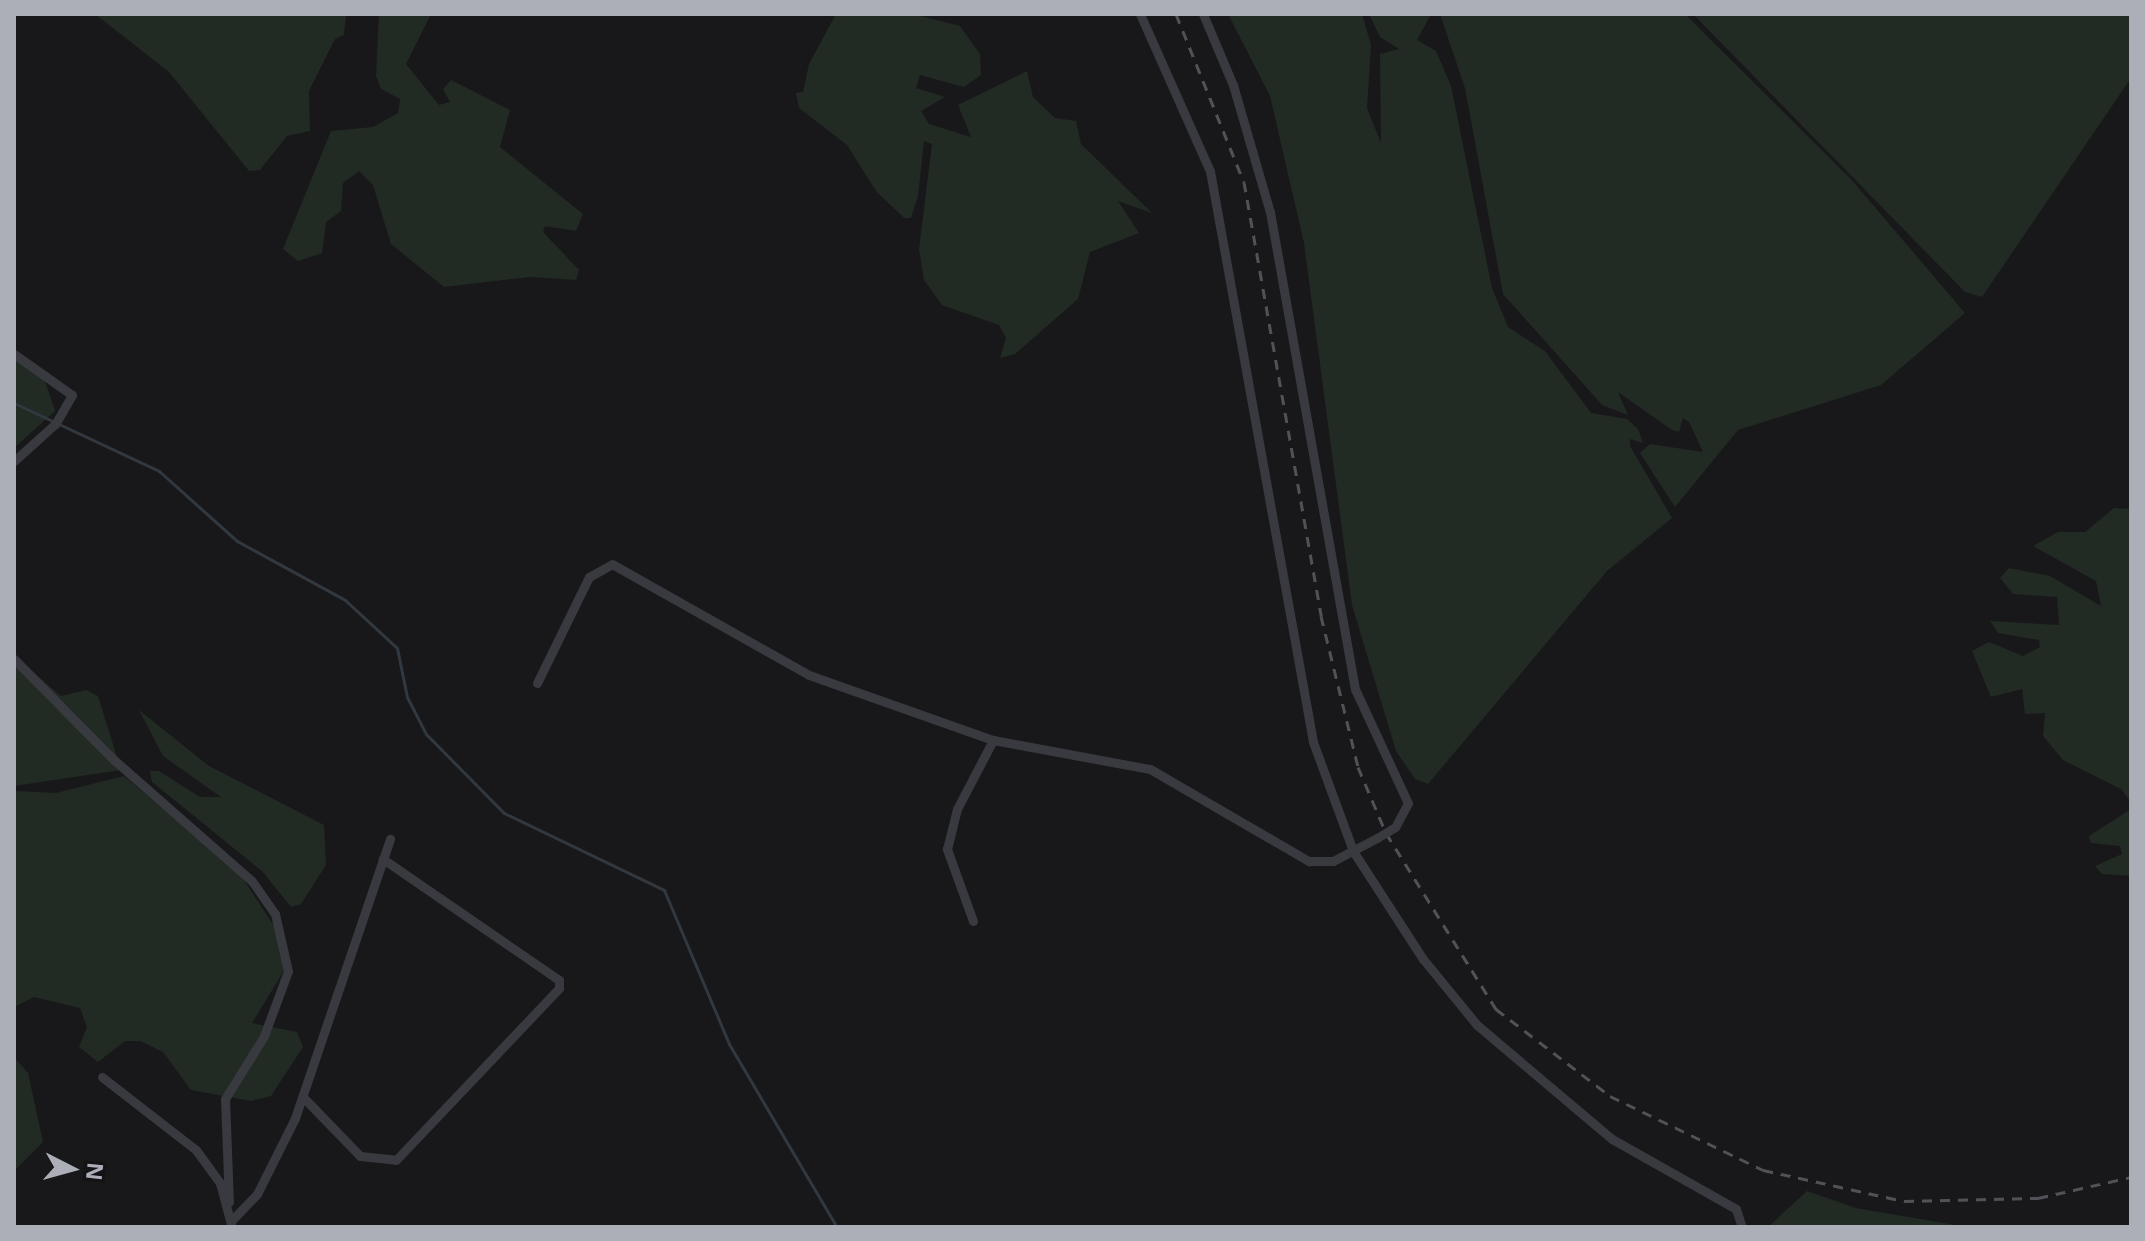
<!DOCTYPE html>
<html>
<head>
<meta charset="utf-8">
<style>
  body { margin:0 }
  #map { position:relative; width:2145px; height:1241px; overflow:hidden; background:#18181a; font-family:"Noto Sans",sans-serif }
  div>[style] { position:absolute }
  .green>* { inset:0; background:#222a24 }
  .stream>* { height:3px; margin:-1.5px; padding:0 1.5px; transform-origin:1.5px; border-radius:1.5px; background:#31383f }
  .minor>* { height:9px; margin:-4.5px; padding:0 4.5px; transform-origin:4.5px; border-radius:4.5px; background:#393a3f }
  .rail>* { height:3px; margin-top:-1.5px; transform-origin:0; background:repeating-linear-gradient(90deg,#515257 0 10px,transparent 0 18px) }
  .minor-bridge>* { height:9px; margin:-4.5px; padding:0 4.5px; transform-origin:4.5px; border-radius:4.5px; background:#393a3f }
  span { translate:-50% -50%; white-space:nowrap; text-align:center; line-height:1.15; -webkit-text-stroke:6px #131315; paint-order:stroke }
  .frame { position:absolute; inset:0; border:16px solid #acafb8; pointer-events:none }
  .north { position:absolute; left:32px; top:1129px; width:80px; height:80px; -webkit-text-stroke:6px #131315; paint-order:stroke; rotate:96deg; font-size:22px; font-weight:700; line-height:32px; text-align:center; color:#acafb8 }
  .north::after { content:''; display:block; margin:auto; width:28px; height:36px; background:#acafb8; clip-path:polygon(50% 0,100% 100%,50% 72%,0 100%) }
</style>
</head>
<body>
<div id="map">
  <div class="green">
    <i style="clip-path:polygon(95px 14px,346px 14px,344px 35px,335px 39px,309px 91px,310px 131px,287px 136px,260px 170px,249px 171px,169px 72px)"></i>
    <i style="clip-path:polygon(379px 14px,431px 14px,406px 64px,439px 105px,450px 102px,443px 89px,451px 80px,510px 110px,500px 147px,583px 214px,576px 231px,545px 226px,543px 232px,579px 270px,576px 280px,530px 277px,444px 287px,391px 244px,373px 185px,359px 171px,343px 183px,341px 211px,326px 222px,322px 253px,298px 261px,283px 249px,331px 131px,373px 127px,398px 113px,400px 99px,381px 89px,376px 76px)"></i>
    <i style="clip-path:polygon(836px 14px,912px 14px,960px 26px,980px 54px,981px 75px,964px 87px,920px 75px,916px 88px,945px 97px,921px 111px,929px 124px,971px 137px,958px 105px,1027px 71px,1033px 97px,1055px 118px,1076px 121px,1081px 144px,1152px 213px,1118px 201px,1139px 233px,1090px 252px,1078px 299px,1015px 354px,1000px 358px,1006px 338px,999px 325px,942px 305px,924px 280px,919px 249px,932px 144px,924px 141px,918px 196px,911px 218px,904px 218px,876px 191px,847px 145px,799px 108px,796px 93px,803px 92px,809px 64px)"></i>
    <i style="clip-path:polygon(1228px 14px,1362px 14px,1371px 45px,1367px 108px,1381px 143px,1380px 54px,1399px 49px,1380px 37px,1369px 14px,1431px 14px,1417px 40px,1436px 51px,1451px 86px,1492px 288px,1508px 327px,1545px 351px,1591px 413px,1627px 419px,1638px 429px,1643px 443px,1630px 439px,1630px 446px,1672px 518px,1607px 571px,1428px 784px,1415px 779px,1396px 751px,1352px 605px,1304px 243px,1270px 96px)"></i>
    <i style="clip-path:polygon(1440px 14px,1685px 14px,1850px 178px,1965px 313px,1881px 385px,1738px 430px,1675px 507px,1640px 453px,1650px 444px,1703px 452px,1689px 422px,1683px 418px,1679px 432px,1672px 430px,1618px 392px,1628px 415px,1602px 405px,1503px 294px,1465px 88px)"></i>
    <i style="clip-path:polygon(1693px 14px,2131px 14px,2131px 78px,1982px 297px,1965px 292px)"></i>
    <i style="clip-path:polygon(14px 357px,45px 381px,55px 411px,14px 448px)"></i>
    <i style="clip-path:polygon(2114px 508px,2131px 509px,2131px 802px,2121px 789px,2063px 760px,2043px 736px,2045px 713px,2025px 714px,2022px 689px,1991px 697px,1972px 651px,1989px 642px,2023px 656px,2040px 647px,2039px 640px,1998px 633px,1990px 621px,2059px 625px,2057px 597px,2013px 594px,2000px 578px,2009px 568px,2050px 576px,2101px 606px,2096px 581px,2033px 546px,2058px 532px,2085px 532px)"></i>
    <i style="clip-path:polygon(14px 656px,61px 696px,86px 690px,98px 696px,121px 770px,14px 786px)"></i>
    <i style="clip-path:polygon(139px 710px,209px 766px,324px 825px,326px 865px,301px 904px,291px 907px,263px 872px,152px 782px,150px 771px,159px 771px,200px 797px,221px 797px,163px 756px)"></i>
    <i style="clip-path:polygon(124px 776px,240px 874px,276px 929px,288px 964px,252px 1023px,297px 1032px,303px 1047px,271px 1096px,251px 1101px,191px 1090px,163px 1052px,140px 1041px,125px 1041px,98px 1062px,79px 1047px,87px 1027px,80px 1008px,34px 997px,14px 1007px,14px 791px,56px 793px)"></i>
    <i style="clip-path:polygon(2131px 809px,2131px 876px,2102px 874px,2095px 866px,2122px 854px,2120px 846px,2091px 843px,2089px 836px)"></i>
    <i style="clip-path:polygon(14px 1057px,28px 1073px,43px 1142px,14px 1171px)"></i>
    <i style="clip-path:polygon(1807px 1191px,1856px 1208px,1967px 1227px,1768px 1227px)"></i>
  </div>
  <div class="stream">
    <i style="left:14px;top:403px;width:160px;rotate:25.1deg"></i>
    <i style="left:159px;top:471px;width:105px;rotate:41.9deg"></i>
    <i style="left:237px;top:541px;width:123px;rotate:28.6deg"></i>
    <i style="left:345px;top:600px;width:71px;rotate:42.7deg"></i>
    <i style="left:397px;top:648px;width:50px;rotate:78.5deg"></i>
    <i style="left:407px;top:697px;width:42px;rotate:62.8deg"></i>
    <i style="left:426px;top:734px;width:111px;rotate:45.4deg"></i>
    <i style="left:504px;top:813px;width:178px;rotate:25.7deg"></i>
    <i style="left:664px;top:890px;width:167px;rotate:67.1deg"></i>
    <i style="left:729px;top:1044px;width:212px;rotate:59.5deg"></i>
  </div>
  <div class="minor">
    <i style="left:1140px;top:14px;width:172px;rotate:66deg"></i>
    <i style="left:1210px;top:171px;width:580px;rotate:79.77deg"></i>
    <i style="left:1313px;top:742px;width:116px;rotate:69.8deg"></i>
    <i style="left:1353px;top:851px;width:129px;rotate:57.1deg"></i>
    <i style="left:1423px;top:959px;width:85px;rotate:50.7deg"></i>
    <i style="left:1477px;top:1025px;width:177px;rotate:40.2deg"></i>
    <i style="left:1612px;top:1139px;width:142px;rotate:29.4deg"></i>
    <i style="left:1736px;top:1209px;width:19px;rotate:72deg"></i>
    <i style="left:1203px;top:14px;width:77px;rotate:67.1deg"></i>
    <i style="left:1233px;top:85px;width:132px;rotate:73.8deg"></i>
    <i style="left:1270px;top:212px;width:485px;rotate:79.9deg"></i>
    <i style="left:1355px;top:689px;width:126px;rotate:65.1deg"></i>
    <i style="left:1408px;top:803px;width:27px;rotate:118deg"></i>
    <i style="left:14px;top:354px;width:71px;rotate:35.3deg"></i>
    <i style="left:72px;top:395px;width:34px;rotate:120deg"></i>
    <i style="left:55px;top:424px;width:55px;rotate:137.9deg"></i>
    <i style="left:14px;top:659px;width:141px;rotate:45.3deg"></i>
    <i style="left:113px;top:759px;width:185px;rotate:41.3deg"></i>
    <i style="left:252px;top:881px;width:40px;rotate:55.1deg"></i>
    <i style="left:275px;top:914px;width:58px;rotate:77.2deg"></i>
    <i style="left:288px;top:971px;width:69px;rotate:110.3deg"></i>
    <i style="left:264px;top:1036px;width:74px;rotate:121.8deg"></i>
    <i style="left:225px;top:1099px;width:103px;rotate:87.8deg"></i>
    <i style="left:537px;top:683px;width:118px;rotate:-63.9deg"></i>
    <i style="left:589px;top:577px;width:26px;rotate:-29deg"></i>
    <i style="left:612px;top:564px;width:226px;rotate:29.4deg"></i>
    <i style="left:809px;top:675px;width:195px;rotate:19.5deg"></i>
    <i style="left:973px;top:921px;width:77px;rotate:-109.9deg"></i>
    <i style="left:947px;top:849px;width:41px;rotate:-76deg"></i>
    <i style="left:957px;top:809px;width:78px;rotate:-62.4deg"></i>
    <i style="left:993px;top:740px;width:160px;rotate:10.5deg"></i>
    <i style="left:1150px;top:769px;width:184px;rotate:30.1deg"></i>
    <i style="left:1309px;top:861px;width:24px"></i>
    <i style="left:1333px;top:861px;width:50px;rotate:-27.6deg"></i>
    <i style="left:102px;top:1077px;width:119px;rotate:37.8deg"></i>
    <i style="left:196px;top:1150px;width:41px;rotate:54deg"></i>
    <i style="left:220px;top:1183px;width:42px;rotate:75deg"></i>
    <i style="left:303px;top:1097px;width:82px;rotate:46deg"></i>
    <i style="left:360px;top:1156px;width:36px;rotate:6deg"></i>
    <i style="left:396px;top:1160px;width:237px;rotate:-46.5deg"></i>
    <i style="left:559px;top:988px;width:8px;rotate:-90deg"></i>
    <i style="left:559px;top:980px;width:214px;rotate:-145.5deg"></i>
    <i style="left:231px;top:1221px;width:37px;rotate:-46deg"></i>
    <i style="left:257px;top:1194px;width:85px;rotate:-63.4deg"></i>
    <i style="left:295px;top:1118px;width:295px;rotate:-71.2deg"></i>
  </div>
  <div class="rail">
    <i style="left:1176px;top:14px;width:181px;rotate:68deg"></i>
    <i style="left:1244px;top:182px;width:441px;rotate:79.9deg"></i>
    <i style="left:1321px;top:616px;width:155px;rotate:76.2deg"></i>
    <i style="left:1358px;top:767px;width:72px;rotate:67deg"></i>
    <i style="left:1386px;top:833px;width:208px;rotate:58deg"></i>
    <i style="left:1496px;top:1009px;width:143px;rotate:37.3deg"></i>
    <i style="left:1610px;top:1096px;width:170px;rotate:25.8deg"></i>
    <i style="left:1763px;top:1170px;width:144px;rotate:12.4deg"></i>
    <i style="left:1904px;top:1201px;width:134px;rotate:-1.3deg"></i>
    <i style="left:2038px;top:1198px;width:95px;rotate:-12.7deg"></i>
  </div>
  <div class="minor-bridge">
    <i style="left:1377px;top:838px;width:21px;rotate:-31deg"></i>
  </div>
  <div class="frame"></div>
  <div class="north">N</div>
</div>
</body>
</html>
